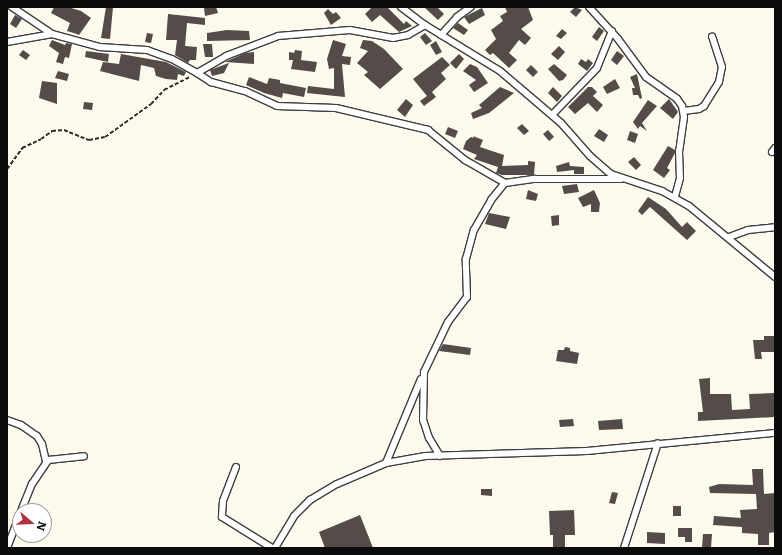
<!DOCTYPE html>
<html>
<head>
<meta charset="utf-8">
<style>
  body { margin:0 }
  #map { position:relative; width:782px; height:555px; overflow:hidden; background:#fdf9ec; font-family:Literata,serif }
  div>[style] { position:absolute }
  .building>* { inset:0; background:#534c49 }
  .path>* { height:1.5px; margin-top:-0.75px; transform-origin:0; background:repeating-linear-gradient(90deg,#2d2d2d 0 4px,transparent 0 6px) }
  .roads { filter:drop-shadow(1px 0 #3e3e3e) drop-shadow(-1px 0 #3e3e3e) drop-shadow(0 1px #3e3e3e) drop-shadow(0 -1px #3e3e3e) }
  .street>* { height:6px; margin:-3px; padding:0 3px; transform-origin:3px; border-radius:3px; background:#fff }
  span { translate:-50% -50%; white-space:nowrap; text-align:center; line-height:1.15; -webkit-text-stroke:4px #fff; paint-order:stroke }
  .frame { position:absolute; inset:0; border:8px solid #0b0b0b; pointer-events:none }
  .north { position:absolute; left:12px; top:503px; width:40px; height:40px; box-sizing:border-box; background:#fff; border:1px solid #9d9d9d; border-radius:50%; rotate:109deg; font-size:11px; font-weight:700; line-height:16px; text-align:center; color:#0b0b0b }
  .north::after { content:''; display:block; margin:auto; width:14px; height:18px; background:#ac333f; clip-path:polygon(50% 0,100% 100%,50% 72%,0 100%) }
</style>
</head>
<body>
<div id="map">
  <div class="building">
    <i style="clip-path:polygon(54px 7px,68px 7px,81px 11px,91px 18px,79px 35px,74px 33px,67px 31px,70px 23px,51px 13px)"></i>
    <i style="clip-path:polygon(106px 7px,113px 7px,110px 39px,101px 38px)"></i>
    <i style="clip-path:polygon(216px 7px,218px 13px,205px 16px,204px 8px)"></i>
    <i style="clip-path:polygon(372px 7px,387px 7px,404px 24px,406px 21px,412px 26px,399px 32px,380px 15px,372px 22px,365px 14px)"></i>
    <i style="clip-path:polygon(424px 7px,437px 7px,444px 14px,438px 20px)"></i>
    <i style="clip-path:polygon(505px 7px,528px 7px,533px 20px,521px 29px,531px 38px,525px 45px,519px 40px,509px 53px,517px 60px,509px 68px,493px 53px,490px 55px,485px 50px,496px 39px,491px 30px,503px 21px,500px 16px,507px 12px)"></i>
    <i style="clip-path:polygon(575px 7px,582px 10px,576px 17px,570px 12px)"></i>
    <i style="clip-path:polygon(482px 8px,485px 15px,469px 24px,464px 17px)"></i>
    <i style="clip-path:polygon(328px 9px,333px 14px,336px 12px,341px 18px,331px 25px,324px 13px)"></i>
    <i style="clip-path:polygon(168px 14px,205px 18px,205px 25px,187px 23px,185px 46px,197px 47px,196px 60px,190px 60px,188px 63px,175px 55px,177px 40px,166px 40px)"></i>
    <i style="clip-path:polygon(15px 15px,22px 19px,16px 28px,10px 24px)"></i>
    <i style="clip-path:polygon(458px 23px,468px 30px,464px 35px,453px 28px)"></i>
    <i style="clip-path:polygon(599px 27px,604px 31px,597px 41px,592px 37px)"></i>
    <i style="clip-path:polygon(562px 29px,567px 33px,561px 39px,556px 36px)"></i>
    <i style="clip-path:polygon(227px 30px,249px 31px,250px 40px,207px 41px,207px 33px)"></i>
    <i style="clip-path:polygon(147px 33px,153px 34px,151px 43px,145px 42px)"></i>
    <i style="clip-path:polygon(425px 33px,432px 41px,426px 45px,420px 37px)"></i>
    <i style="clip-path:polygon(52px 40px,65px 45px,66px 43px,72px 44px,69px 58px,65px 57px,63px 64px,56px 62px,59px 53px,49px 46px)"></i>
    <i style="clip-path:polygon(333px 40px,346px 44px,342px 56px,351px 57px,350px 65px,342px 64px,345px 97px,307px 93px,308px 86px,334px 89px,334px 68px,329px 69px,327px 59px)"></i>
    <i style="clip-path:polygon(363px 40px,372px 41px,384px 49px,403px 69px,380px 89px,364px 75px,368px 72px,357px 63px,368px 51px,360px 48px)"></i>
    <i style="clip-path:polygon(436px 41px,442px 52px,436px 55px,430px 45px)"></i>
    <i style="clip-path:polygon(203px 44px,212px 44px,213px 57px,205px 57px)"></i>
    <i style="clip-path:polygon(559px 46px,565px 52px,558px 60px,551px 54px)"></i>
    <i style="clip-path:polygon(23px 50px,30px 55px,26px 60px,19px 55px)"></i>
    <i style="clip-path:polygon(295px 50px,302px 51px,301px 60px,317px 62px,315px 72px,291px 69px,293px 60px,289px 60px,289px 52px,294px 53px)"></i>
    <i style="clip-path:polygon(86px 51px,109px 54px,108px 62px,85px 57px)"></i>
    <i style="clip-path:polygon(617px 51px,624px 56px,617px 65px,611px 60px)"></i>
    <i style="clip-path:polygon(254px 52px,254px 64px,225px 62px,245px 53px)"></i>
    <i style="clip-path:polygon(121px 54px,166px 62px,186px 72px,184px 76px,178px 74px,177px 80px,166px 79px,156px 76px,154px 68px,141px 65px,139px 81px,100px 71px,103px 62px,119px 64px)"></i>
    <i style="clip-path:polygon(459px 54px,464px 59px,456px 69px,450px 63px)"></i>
    <i style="clip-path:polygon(442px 57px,450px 65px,441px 73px,446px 79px,432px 92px,436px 97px,424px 106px,420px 101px,427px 96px,413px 79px)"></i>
    <i style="clip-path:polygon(581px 59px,586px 62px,588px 59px,593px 63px,587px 71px,578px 64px)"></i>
    <i style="clip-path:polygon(229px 63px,224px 73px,212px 76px,210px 70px)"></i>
    <i style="clip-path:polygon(470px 64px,477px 67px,488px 83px,474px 92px,469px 85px,476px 80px,463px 71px)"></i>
    <i style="clip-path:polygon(554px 64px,567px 75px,563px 80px,559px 81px,548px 69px)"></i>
    <i style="clip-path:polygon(531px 65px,538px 72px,533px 77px,526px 70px)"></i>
    <i style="clip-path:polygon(58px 71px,69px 74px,67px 81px,55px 78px)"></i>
    <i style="clip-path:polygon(637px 74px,642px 98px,640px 99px,638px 95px,633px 95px,632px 88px,635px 88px,630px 77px)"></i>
    <i style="clip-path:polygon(249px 77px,267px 84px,269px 78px,280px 80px,280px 83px,306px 88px,304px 97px,283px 93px,282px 98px,264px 93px,246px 85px)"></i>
    <i style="clip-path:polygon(615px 79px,620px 88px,607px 94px,603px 87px)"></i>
    <i style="clip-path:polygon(42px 81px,57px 83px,57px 104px,39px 98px)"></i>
    <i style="clip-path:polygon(500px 87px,514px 93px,489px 113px,473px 119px,471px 113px,482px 108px,479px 105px)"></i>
    <i style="clip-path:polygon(553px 87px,562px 96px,557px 102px,548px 93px)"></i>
    <i style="clip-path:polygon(588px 87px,592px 87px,597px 92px,593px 96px,603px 105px,597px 112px,588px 103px,575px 114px,568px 107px)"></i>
    <i style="clip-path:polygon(406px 99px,413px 105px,405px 117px,397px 110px)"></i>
    <i style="clip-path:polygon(669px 99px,678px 112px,673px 119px,660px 108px)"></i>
    <i style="clip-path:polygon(648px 100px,657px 106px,642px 123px,647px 131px,640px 126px,638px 129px,633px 122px)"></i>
    <i style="clip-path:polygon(84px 102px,93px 103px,92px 110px,83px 109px)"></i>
    <i style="clip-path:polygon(522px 124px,529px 131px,524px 135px,517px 128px)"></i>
    <i style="clip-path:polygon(448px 127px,458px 131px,455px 138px,445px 134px)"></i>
    <i style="clip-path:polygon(599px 129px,608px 135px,604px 142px,594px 136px)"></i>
    <i style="clip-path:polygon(548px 130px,554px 137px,549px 141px,543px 134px)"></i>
    <i style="clip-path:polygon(630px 131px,638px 134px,635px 143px,627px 140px)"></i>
    <i style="clip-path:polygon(473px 136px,483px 140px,480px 147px,504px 155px,502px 166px,528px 165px,528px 161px,535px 162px,534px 175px,502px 175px,496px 173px,498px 167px,474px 159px,477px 155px,463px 149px,466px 141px,471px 137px,474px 138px)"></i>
    <i style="clip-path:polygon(668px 146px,675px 150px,675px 153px,667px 168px,670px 170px,664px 178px,653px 170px)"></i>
    <i style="clip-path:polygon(634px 157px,641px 165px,636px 170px,628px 162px)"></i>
    <i style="clip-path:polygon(569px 162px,570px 166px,584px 167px,584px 174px,574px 174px,574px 170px,557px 172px,556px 166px)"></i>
    <i style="clip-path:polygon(577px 184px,579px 192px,564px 194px,562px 186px)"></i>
    <i style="clip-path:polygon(528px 190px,538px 194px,536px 201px,526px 199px)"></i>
    <i style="clip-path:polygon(594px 190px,600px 203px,599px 212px,591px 212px,591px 204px,583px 207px,578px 198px)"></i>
    <i style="clip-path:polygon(648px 197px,666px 209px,682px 227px,687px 222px,696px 231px,687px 240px,650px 207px,642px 215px,638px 211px)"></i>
    <i style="clip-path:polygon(489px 213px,510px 217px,506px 229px,485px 224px)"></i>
    <i style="clip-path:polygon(559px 215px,559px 225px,552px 226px,551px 216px)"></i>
    <i style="clip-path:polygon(764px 336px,775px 336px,775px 352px,761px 352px,762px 359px,755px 359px,753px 340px,764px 340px)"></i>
    <i style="clip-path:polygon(443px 344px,471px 348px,470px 355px,439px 351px)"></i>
    <i style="clip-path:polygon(565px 347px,570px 348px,570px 351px,579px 353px,577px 364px,556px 361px,558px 350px,564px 350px)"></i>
    <i style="clip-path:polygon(710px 378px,710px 394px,731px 394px,732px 410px,750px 409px,749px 394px,775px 393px,775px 417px,698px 421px,698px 412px,703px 412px,699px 379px)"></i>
    <i style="clip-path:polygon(573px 419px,574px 426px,560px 427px,559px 420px)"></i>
    <i style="clip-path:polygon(622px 419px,623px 429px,599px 430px,598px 421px)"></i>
    <i style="clip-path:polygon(752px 469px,763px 469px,764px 494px,775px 493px,775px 532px,769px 533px,769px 545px,758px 545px,758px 534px,742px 533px,742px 527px,713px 525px,714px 516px,741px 518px,740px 510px,757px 509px,756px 494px,710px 493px,709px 487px,719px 484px,753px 485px)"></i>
    <i style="clip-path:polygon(481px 489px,492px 489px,492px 496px,481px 495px)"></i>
    <i style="clip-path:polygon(612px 492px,618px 493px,615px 504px,609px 503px)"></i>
    <i style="clip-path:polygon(673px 506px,681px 506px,681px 516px,673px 516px)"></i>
    <i style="clip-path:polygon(574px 510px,575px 535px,565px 535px,565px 548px,553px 548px,553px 535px,550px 535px,549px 511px)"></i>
    <i style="clip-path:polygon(360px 515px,373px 548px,325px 548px,319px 532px)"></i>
    <i style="clip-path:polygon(678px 528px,692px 528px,692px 542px,685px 542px,685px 537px,678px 537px)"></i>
    <i style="clip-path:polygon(647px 532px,665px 533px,665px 544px,647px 543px)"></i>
    <i style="clip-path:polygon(703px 534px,712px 534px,711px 548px,702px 548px)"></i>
  </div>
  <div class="path">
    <i style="left:7px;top:169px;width:26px;rotate:-54deg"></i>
    <i style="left:22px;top:148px;width:21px;rotate:-25deg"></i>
    <i style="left:41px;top:139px;width:14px;rotate:-36deg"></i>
    <i style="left:52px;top:131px;width:12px;rotate:-5deg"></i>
    <i style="left:64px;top:130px;width:27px;rotate:22deg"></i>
    <i style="left:89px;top:140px;width:16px;rotate:-11deg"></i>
    <i style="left:105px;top:137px;width:57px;rotate:-35.7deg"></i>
    <i style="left:151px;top:104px;width:19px;rotate:-47deg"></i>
    <i style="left:164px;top:90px;width:29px;rotate:-27deg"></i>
  </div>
  <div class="roads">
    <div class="street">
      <i style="left:12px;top:7px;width:48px;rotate:34deg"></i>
      <i style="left:52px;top:34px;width:50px;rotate:15.2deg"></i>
      <i style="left:100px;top:47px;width:47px;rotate:3.7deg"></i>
      <i style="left:147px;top:50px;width:27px;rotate:20deg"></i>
      <i style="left:172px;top:59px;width:29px;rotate:29deg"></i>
      <i style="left:197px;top:73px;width:34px;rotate:-30deg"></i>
      <i style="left:226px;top:56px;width:56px;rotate:-21deg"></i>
      <i style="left:278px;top:36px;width:72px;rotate:-4.8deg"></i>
      <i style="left:350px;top:30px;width:44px;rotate:10.5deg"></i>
      <i style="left:393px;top:38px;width:15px;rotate:-11deg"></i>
      <i style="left:408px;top:35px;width:20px;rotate:-30deg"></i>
      <i style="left:401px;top:7px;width:30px;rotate:37deg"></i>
      <i style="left:425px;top:25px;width:88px;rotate:31.5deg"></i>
      <i style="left:500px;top:71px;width:80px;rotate:40.4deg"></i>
      <i style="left:561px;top:123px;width:44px;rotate:48.7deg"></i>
      <i style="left:590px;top:156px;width:28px;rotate:41deg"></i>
      <i style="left:611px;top:174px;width:54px;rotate:18.4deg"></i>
      <i style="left:662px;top:191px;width:31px;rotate:29deg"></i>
      <i style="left:689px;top:206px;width:112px;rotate:39.5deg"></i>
      <i style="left:589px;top:7px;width:43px;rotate:47.8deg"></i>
      <i style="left:618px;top:39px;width:47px;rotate:53.6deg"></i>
      <i style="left:646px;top:77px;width:38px;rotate:35deg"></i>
      <i style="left:677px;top:99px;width:9px;rotate:54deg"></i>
      <i style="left:682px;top:106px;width:11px;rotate:80deg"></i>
      <i style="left:684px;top:117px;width:34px;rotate:98deg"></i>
      <i style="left:679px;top:151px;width:27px;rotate:88deg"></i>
      <i style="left:680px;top:178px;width:20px;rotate:105deg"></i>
      <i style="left:441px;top:35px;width:24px;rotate:-48deg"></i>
      <i style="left:457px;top:17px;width:17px;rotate:-36deg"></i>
      <i style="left:7px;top:42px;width:46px;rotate:-10.1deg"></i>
      <i style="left:197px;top:73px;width:17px;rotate:33deg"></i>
      <i style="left:211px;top:82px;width:35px;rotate:15deg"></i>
      <i style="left:245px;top:91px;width:35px;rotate:25deg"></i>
      <i style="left:277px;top:106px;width:59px;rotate:1.9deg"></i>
      <i style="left:336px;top:108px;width:95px;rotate:13.4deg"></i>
      <i style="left:428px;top:130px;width:48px;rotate:39deg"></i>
      <i style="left:465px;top:160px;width:46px;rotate:29.9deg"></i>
      <i style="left:505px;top:183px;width:30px;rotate:-8deg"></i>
      <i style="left:535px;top:179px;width:86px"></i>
      <i style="left:684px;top:111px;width:15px;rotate:-8deg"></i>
      <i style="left:699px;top:109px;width:6px;rotate:-31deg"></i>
      <i style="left:704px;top:106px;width:28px;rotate:-58deg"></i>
      <i style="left:719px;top:82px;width:15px;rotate:-79deg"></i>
      <i style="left:722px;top:67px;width:32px;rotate:-108deg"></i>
      <i style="left:552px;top:115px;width:65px;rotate:-46.2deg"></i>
      <i style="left:597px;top:68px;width:40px;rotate:-68deg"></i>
      <i style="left:772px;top:152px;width:5px;rotate:-53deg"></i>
      <i style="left:729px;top:237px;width:20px;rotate:-20deg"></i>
      <i style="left:748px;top:230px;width:27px;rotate:-6deg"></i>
      <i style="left:7px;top:420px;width:15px;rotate:20deg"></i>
      <i style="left:21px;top:425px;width:19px;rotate:35deg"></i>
      <i style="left:37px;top:436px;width:9px;rotate:58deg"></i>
      <i style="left:42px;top:444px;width:18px;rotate:77deg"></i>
      <i style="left:440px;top:456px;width:21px;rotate:-121deg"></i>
      <i style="left:429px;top:438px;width:19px;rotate:-108deg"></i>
      <i style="left:423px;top:420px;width:48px;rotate:-88.8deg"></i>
      <i style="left:424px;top:372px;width:55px;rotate:-64.4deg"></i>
      <i style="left:448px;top:322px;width:31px;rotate:-53deg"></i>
      <i style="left:467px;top:297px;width:38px;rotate:-92deg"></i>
      <i style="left:466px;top:259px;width:30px;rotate:-75deg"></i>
      <i style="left:474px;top:230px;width:34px;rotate:-60deg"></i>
      <i style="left:491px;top:200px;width:22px;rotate:-51deg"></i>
      <i style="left:386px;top:463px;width:91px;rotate:-67.4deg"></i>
      <i style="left:236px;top:467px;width:36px;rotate:111deg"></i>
      <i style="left:223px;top:501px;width:16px;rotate:94deg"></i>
      <i style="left:222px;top:517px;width:59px;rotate:31.8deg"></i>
      <i style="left:21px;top:511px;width:29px;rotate:-68deg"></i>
      <i style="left:32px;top:484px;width:29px;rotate:-56deg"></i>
      <i style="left:48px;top:460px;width:36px;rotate:-6deg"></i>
      <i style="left:7px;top:548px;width:36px;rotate:-69deg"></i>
      <i style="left:275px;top:548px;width:37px;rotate:-59deg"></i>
      <i style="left:294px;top:516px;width:23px;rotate:-45deg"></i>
      <i style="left:310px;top:500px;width:31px;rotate:-31deg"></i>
      <i style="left:337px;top:484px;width:53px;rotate:-23.2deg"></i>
      <i style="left:386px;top:463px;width:40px;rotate:-10deg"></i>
      <i style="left:425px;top:456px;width:162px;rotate:-1.8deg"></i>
      <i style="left:587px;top:451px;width:189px;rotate:-5.5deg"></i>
      <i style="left:624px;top:548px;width:110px;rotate:-72.1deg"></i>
    </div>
  </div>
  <div class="frame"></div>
  <div class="north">N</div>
</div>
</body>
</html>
